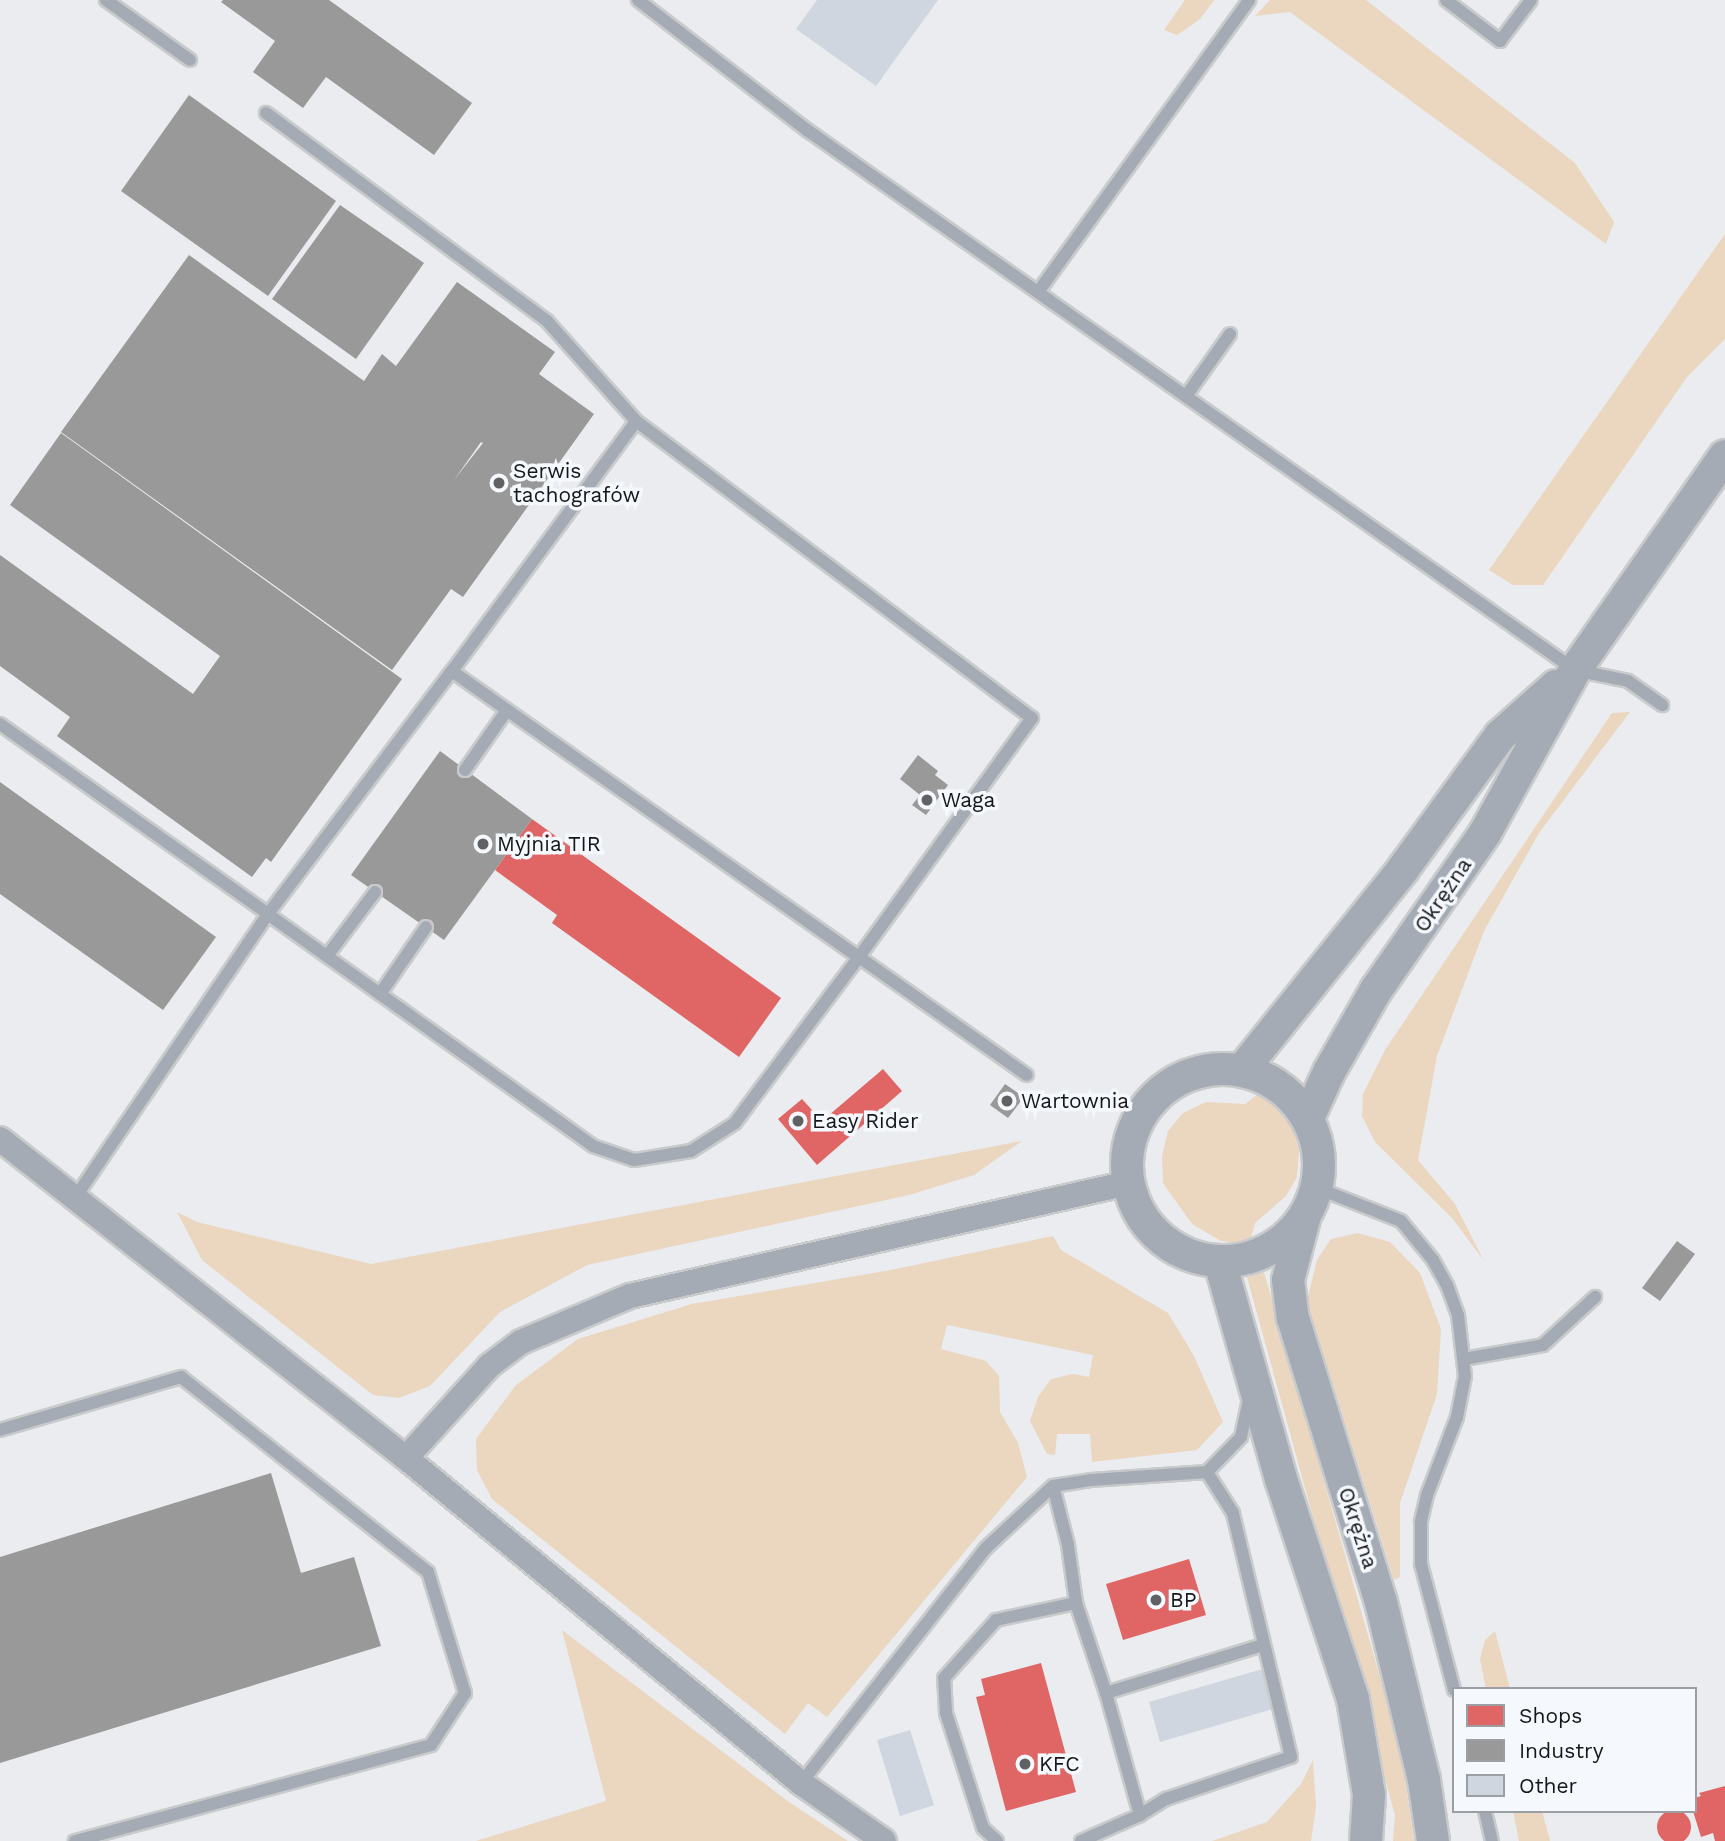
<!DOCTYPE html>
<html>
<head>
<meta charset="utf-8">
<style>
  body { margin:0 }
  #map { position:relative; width:1725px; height:1841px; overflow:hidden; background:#eaecef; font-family:"Work Sans",sans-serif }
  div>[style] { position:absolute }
  .green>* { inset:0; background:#ebd6bf }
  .shops>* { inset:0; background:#e06666 }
  .round { border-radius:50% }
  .industry>* { inset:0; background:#999 }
  .building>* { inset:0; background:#cfd6df }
  .roads { filter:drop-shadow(2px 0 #c9cacc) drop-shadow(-2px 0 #c9cacc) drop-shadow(0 2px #c9cacc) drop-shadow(0 -2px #c9cacc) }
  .service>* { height:12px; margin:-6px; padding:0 6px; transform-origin:6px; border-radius:6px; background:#a5abb4 }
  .minor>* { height:24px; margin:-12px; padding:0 12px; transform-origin:12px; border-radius:12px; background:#a5abb4 }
  .tertiary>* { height:32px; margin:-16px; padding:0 16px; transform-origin:16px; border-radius:16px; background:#a5abb4 }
  .tertiary>.ring { margin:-16px; padding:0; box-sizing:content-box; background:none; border:32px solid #a5abb4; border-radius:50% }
  .dots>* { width:19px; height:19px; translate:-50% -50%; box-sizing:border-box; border:4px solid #f5f9fe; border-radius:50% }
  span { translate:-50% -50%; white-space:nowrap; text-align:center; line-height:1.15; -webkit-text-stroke:7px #f5f9fe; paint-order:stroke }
  .poi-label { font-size:21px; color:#141618 }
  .left { translate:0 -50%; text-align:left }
  .street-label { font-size:21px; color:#141618 }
  .legend { position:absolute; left:1452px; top:1687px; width:245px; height:126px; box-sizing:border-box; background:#f5f9fe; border:2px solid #9b9ea2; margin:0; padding:9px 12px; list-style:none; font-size:21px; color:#141618 }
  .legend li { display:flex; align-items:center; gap:14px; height:35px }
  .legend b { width:35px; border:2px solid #9b9ea2 }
</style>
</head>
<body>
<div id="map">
  <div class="green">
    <i style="clip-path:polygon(1185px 0,1214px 0,1200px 19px,1177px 35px,1164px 30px)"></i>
    <i style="clip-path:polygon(1270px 0,1366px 0,1575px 163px,1614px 222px,1606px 244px,1290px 12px,1255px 16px)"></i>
    <i style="clip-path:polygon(1725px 234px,1725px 339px,1687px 377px,1543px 585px,1513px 585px,1489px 570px)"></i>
    <i style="clip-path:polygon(1630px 712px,1539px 833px,1484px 931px,1437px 1056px,1418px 1160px,1455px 1204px,1484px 1261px,1452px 1218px,1375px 1142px,1362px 1116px,1363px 1094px,1385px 1050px,1612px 713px)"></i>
    <i style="clip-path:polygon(1261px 1092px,1278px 1103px,1292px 1127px,1299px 1149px,1297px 1177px,1286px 1196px,1255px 1223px,1251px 1238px,1240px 1243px,1221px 1241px,1192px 1224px,1163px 1183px,1162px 1156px,1168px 1131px,1183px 1113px,1206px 1102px,1245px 1104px)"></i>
    <i style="clip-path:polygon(1022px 1141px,974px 1175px,909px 1195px,587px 1265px,500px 1312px,430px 1386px,399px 1398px,373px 1395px,202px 1260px,177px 1212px,197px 1222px,371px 1264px)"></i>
    <i style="clip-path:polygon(1358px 1233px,1390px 1242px,1420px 1273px,1441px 1329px,1437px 1394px,1400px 1503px,1400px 1577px,1394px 1580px,1307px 1301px,1317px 1260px,1331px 1239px)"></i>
    <i style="clip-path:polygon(1053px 1236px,1061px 1250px,1168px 1313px,1194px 1356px,1223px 1422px,1197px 1450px,1092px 1462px,1090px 1434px,1057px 1434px,1055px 1455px,1047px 1454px,1030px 1421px,1038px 1397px,1051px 1379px,1073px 1374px,1089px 1377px,1093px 1355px,947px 1325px,941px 1349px,986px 1361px,999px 1376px,1000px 1412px,1018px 1443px,1027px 1477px,827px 1717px,808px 1703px,785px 1734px,492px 1499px,477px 1470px,476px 1439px,516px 1385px,578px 1339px,692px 1304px,891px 1270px)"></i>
    <i style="clip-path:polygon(1264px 1272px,1392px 1719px,1405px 1778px,1414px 1841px,1393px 1841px,1395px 1815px,1247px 1277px)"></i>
    <i style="clip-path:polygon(562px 1630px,789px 1802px,848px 1841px,476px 1841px,606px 1801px)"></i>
    <i style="clip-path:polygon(1495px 1631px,1510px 1689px,1486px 1689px,1480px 1659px,1485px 1640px)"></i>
    <i style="clip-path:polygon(1313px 1760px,1316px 1807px,1311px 1841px,1212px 1841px,1267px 1822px,1301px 1784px)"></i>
    <i style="clip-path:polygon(1513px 1811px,1542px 1811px,1550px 1841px,1519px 1841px)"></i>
  </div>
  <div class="shops">
    <i style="clip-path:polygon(532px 819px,781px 998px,739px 1057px,552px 923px,557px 915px,495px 870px)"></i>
    <i style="clip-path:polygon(883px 1069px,902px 1091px,817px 1165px,778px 1119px,802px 1099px,822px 1121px)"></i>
    <i style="clip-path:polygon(1189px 1559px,1206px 1615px,1123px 1640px,1106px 1584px)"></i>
    <i style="clip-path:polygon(1041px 1663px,1076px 1792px,1006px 1811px,976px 1697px,985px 1695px,981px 1679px)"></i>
    <i style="clip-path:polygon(1725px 1786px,1725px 1841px,1715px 1841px,1713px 1833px,1701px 1837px,1693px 1811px,1695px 1811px,1695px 1798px,1701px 1796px,1699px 1793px)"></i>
    <i class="round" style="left:1657px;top:1810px;width:34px;height:34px"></i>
  </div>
  <div class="industry">
    <i style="clip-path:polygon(223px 0,329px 0,472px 103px,434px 155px,326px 77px,303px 108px,253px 72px,275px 41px,221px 2px)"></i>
    <i style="clip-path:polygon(189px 95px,336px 201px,268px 296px,121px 191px)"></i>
    <i style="clip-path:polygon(340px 205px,424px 263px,356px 359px,272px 299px)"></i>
    <i style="clip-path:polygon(evenodd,189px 255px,364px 381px,382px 354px,396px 366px,457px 282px,555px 352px,539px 374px,594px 414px,463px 597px,451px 589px,392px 670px,61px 432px,189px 255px,481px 442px,483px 443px,454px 480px,481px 442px)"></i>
    <i style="clip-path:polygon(61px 433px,402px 679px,271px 862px,266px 858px,252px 877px,57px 736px,70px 717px,0 666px,0 555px,193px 694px,220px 656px,10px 505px)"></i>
    <i style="clip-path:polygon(440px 751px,532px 819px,444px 940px,351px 875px)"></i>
    <i style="clip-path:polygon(918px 755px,938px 771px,935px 775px,948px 785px,926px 815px,912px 805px,920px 795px,900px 779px)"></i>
    <i style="clip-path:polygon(0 782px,216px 937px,163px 1010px,0 894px)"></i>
    <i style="clip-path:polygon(1005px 1084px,1024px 1097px,1008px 1118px,990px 1105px)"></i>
    <i style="clip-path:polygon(1677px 1241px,1695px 1254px,1660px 1301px,1642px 1288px)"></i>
    <i style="clip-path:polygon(271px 1473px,301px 1573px,354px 1557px,381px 1646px,0 1763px,0 1557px)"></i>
  </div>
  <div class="building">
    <i style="clip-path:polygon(817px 0,938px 0,876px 86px,796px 29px)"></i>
    <i style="clip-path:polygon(1276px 1665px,1287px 1705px,1160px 1742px,1149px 1702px)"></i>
    <i style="clip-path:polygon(910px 1730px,934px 1805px,900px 1816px,877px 1740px)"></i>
  </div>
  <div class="roads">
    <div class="service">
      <i style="left:106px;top:0;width:103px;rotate:35.5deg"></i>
      <i style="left:638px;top:0;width:213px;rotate:37.6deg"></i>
      <i style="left:807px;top:130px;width:939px;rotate:35.11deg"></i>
      <i style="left:1575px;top:670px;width:54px;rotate:11.7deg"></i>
      <i style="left:1628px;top:681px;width:42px;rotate:35.2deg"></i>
      <i style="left:1446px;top:0;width:68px;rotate:37.2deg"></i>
      <i style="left:1500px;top:41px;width:51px;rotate:-52.9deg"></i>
      <i style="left:266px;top:113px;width:350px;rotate:36.5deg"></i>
      <i style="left:547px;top:321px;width:134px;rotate:48.3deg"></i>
      <i style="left:1038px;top:292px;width:360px;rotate:-54.1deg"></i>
      <i style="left:1186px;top:396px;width:76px;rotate:-54.6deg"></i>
      <i style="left:452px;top:671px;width:310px;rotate:-53.6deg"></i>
      <i style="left:636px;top:421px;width:495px;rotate:36.9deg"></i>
      <i style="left:1032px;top:718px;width:295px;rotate:125.9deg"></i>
      <i style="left:859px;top:957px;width:207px;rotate:126.8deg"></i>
      <i style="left:735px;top:1123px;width:52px;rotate:147.5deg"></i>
      <i style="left:691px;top:1151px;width:58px;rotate:171deg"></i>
      <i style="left:634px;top:1160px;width:43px;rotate:-161.1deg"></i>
      <i style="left:593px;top:1146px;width:399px;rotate:-144.5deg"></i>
      <i style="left:268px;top:914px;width:305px;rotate:-52.9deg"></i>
      <i style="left:452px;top:671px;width:67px;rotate:35.3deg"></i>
      <i style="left:507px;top:710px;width:430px;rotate:35.1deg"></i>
      <i style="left:859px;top:957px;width:205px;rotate:35.1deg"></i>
      <i style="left:0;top:724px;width:329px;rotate:35.3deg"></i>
      <i style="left:268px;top:914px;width:343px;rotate:124.2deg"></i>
      <i style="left:465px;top:770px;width:73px;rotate:-55deg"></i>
      <i style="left:327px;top:956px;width:80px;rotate:-53.1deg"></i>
      <i style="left:380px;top:994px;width:81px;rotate:-55.5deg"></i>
      <i style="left:1317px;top:1188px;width:90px;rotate:21.4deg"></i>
      <i style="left:1401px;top:1221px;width:50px;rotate:50.6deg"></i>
      <i style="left:1433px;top:1260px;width:29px;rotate:61deg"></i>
      <i style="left:1447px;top:1285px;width:32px;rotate:70deg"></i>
      <i style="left:1458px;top:1315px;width:61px;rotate:83.5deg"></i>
      <i style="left:1465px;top:1376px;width:42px;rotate:101deg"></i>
      <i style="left:1457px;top:1417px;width:84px;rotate:111deg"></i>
      <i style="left:1427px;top:1495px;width:28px;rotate:103deg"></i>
      <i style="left:1421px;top:1522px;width:42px;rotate:90deg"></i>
      <i style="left:1421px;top:1564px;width:130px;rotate:75.3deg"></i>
      <i style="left:1464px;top:1359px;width:80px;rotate:-10deg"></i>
      <i style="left:1543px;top:1345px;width:71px;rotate:-42.7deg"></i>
      <i style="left:0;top:1430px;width:189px;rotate:-16.3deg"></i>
      <i style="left:181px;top:1377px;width:315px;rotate:38.3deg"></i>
      <i style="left:428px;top:1572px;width:127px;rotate:73deg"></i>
      <i style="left:465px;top:1693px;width:62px;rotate:123.2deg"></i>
      <i style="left:431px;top:1745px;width:369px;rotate:164.9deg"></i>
      <i style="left:1053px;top:1486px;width:61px;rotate:75.7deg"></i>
      <i style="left:1068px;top:1545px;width:59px;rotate:82.1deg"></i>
      <i style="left:1076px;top:1603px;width:95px;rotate:71.6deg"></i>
      <i style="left:1106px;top:1693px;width:127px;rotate:74.4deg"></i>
      <i style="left:1140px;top:1815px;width:31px;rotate:-32deg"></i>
      <i style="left:1166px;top:1799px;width:132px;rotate:-18.6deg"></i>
      <i style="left:1291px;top:1757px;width:251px;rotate:-103.4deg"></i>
      <i style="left:1233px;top:1513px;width:49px;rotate:-122.4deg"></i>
      <i style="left:1106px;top:1693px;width:164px;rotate:-17deg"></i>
      <i style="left:801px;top:1783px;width:299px;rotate:-51.8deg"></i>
      <i style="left:986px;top:1548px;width:91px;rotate:-42.8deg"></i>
      <i style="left:1053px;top:1486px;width:38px;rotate:-9deg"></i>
      <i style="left:1091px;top:1480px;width:116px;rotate:-3.9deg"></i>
      <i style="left:1207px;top:1472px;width:49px;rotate:-45.8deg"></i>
      <i style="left:1241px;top:1437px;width:40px;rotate:-78deg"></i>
      <i style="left:1485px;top:1811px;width:31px;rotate:77deg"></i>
      <i style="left:997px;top:1841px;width:19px;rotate:-137deg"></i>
      <i style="left:983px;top:1828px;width:121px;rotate:-107.8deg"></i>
      <i style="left:946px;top:1713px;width:35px;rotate:-93deg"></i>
      <i style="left:944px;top:1678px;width:78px;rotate:-48.1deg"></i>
      <i style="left:996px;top:1620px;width:82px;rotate:-12deg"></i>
      <i style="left:1081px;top:1841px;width:64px;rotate:-23.8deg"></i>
    </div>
    <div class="minor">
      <i style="left:0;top:1139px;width:516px;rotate:38.16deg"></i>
      <i style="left:406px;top:1458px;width:512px;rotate:39.45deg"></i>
      <i style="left:801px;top:1783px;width:101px;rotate:34.9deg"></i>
      <i style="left:406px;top:1458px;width:124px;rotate:-47.9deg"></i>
      <i style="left:489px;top:1366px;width:40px;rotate:-37deg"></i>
      <i style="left:521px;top:1342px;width:118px;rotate:-22.9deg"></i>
      <i style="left:630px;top:1296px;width:511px;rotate:-12.78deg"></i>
    </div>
    <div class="tertiary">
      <i class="ring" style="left:1127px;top:1069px;width:160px;height:160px"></i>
      <i style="left:1243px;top:1069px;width:256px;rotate:-51.3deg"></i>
      <i style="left:1403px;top:869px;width:165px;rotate:-53.9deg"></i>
      <i style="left:1500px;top:736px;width:75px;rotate:-41.8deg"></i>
      <i style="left:1308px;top:1118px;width:51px;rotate:-65.5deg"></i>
      <i style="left:1329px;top:1072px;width:95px;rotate:-60.2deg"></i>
      <i style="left:1376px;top:990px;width:191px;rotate:-55.2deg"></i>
      <i style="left:1485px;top:833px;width:186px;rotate:-61.1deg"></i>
      <i style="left:1575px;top:670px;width:261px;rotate:-55deg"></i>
      <i style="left:1304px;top:1219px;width:63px;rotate:104.7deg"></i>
      <i style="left:1288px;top:1280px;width:38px;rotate:83deg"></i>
      <i style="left:1293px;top:1318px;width:297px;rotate:72.8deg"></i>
      <i style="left:1381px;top:1602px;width:183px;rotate:76.4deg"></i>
      <i style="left:1424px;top:1780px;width:62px;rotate:81.6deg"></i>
      <i style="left:1220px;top:1262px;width:225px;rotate:74.3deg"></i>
      <i style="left:1281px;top:1479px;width:231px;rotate:71.9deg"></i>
      <i style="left:1353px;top:1699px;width:97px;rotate:80.5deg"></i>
      <i style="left:1369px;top:1795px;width:46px;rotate:93.7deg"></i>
    </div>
  </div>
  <div class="dots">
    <i style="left:499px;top:483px;background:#5f6163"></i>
    <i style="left:927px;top:800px;background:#5f6163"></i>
    <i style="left:483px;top:844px;background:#5f6163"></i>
    <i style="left:1007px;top:1101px;background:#5f6163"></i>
    <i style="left:798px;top:1121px;background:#5f6163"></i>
    <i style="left:1156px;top:1600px;background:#5f6163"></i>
    <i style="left:1025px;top:1764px;background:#5f6163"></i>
  </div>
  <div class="poi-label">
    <span class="left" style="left:513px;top:483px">Serwis<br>tachografów</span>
    <span class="left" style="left:941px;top:800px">Waga</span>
    <span class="left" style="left:497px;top:844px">Myjnia TIR</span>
    <span class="left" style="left:1021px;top:1101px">Wartownia</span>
    <span class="left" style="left:812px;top:1121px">Easy Rider</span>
    <span class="left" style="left:1170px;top:1600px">BP</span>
    <span class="left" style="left:1039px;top:1764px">KFC</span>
  </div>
  <div class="street-label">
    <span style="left:1443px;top:895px;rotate:-56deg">Okrężna</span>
    <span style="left:1358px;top:1528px;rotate:72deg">Okrężna</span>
  </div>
  <ul class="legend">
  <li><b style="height:19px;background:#e06666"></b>Shops</li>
  <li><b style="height:19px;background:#999"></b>Industry</li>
  <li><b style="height:19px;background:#cfd6df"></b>Other</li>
  </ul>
</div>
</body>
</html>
